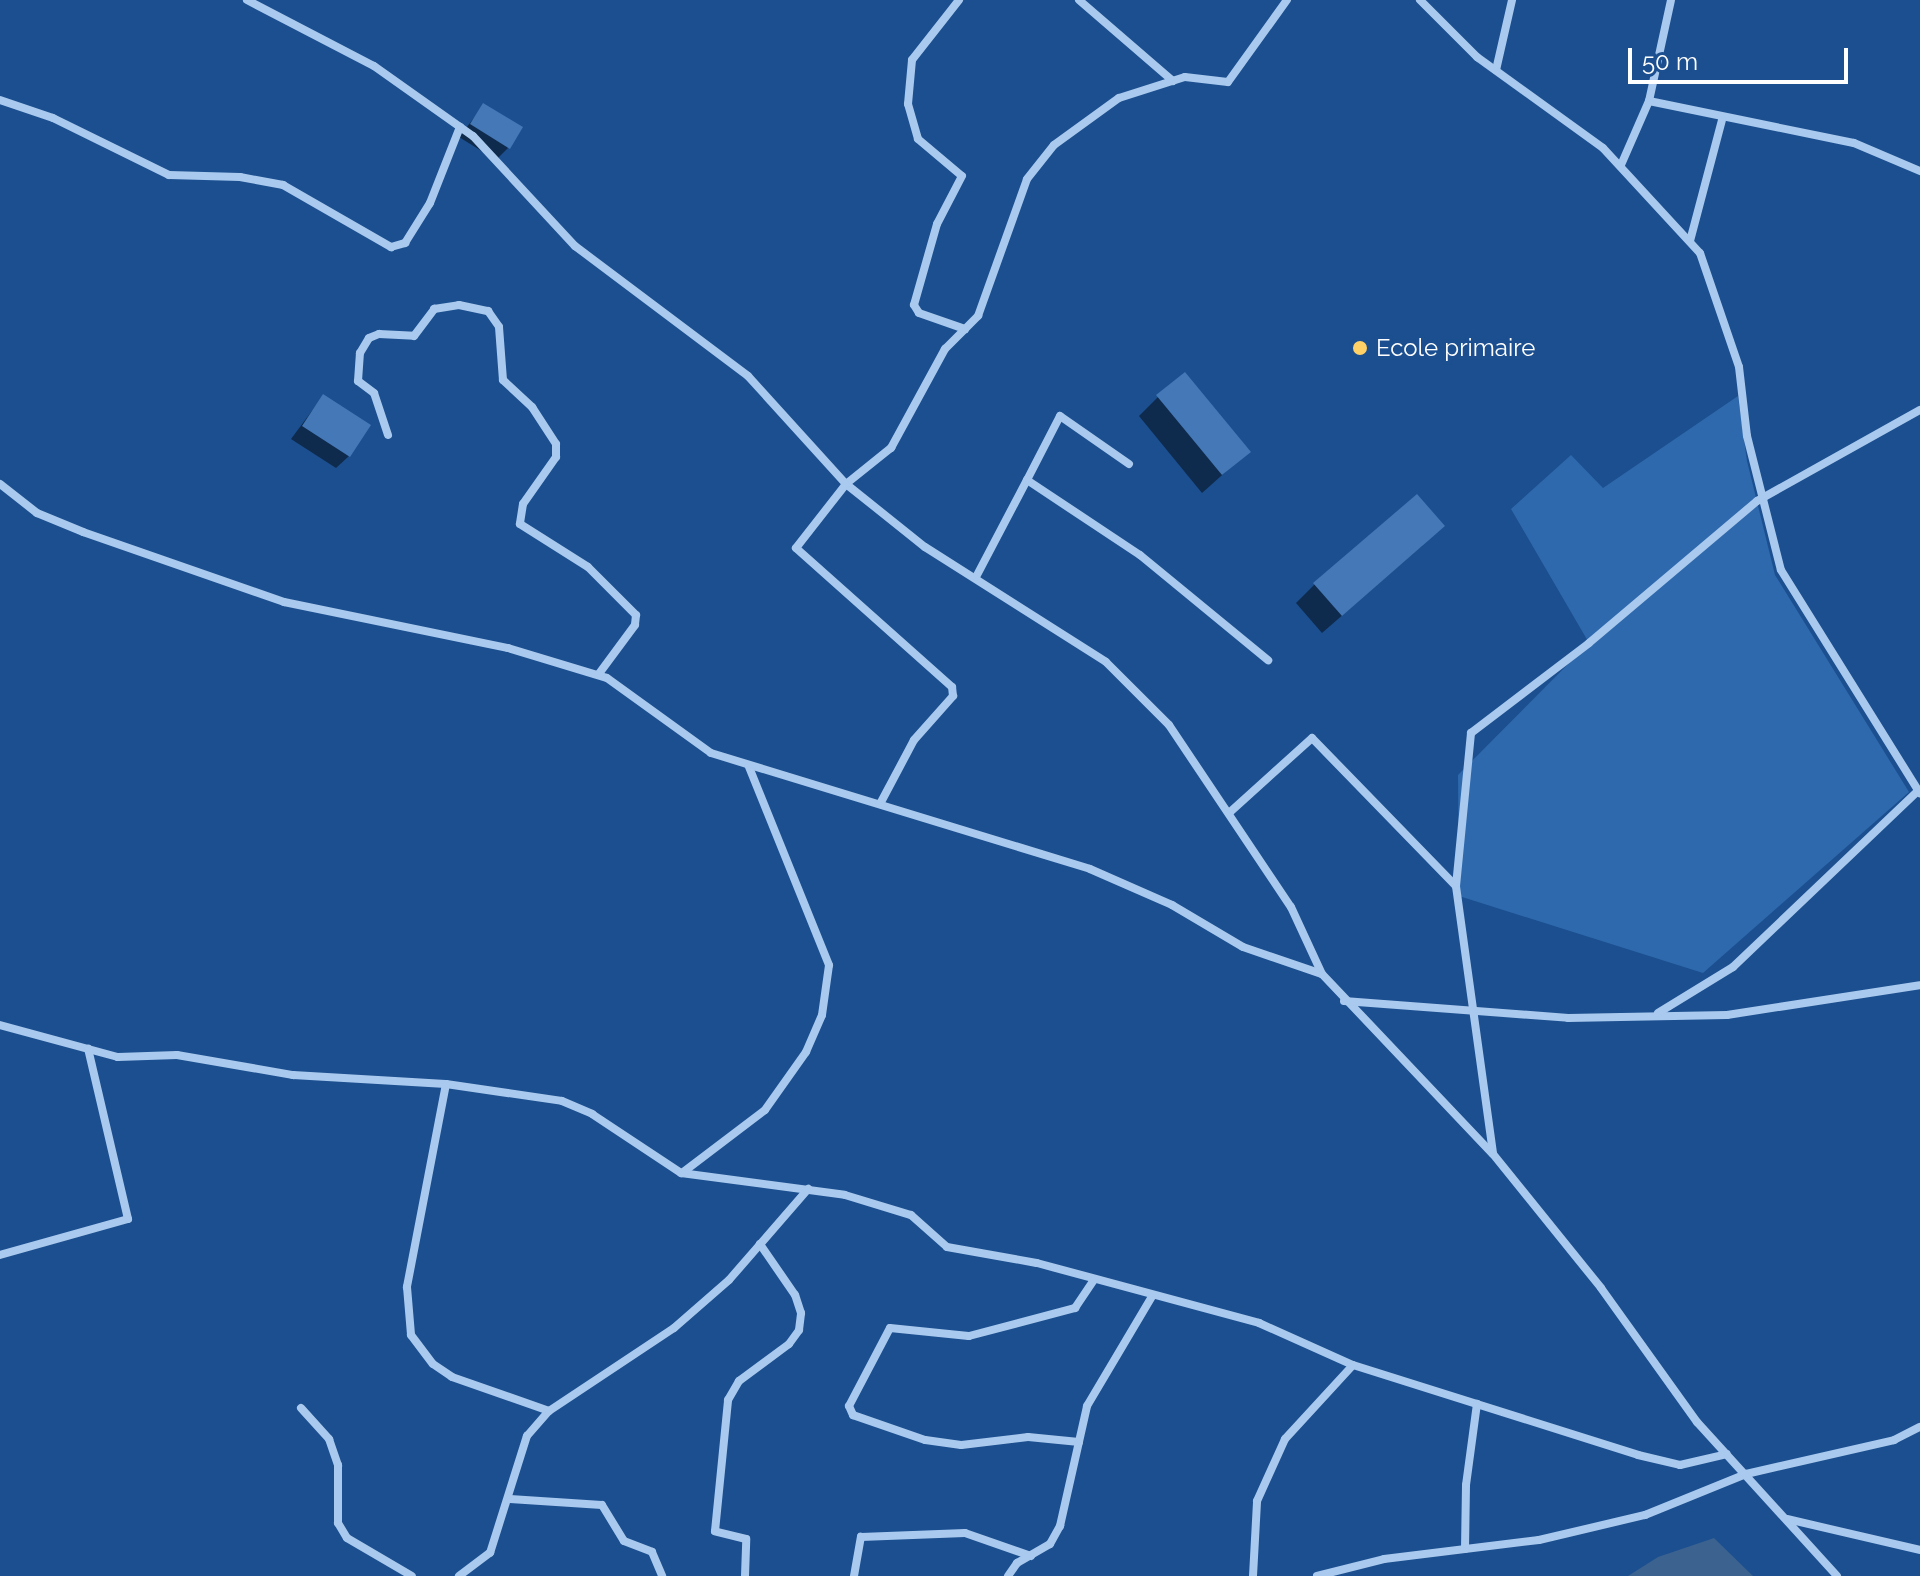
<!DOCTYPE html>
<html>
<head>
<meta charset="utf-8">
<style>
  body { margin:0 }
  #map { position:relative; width:1920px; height:1576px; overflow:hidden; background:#1b4f8f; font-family:Raleway,sans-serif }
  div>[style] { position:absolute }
  .green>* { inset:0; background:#2e69ad }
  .water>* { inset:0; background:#3c6290 }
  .shadow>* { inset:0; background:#0007 }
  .building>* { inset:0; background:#4478b7 }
  .minor>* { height:8px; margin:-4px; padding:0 4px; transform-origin:4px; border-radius:4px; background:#a9c9ee }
  .dots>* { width:22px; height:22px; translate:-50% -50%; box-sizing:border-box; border:4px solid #1b4f8f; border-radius:50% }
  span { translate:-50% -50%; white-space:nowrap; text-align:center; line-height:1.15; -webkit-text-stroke:7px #1b4f8f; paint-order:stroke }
  .poi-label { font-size:24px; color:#fff }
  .left { translate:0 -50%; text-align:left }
  .scale { position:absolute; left:1628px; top:48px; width:220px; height:36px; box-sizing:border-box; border:4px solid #fff; border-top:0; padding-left:10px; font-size:24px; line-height:28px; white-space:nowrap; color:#fff; -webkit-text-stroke:6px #1b4f8f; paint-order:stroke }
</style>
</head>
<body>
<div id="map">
  <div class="green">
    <i style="clip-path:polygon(1738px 396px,1747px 461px,1775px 575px,1909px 792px,1703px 973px,1459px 896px,1458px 775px,1589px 643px,1511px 509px,1571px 455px,1603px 488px)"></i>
  </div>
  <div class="water">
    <i style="clip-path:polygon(1714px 1538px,1753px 1576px,1628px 1576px,1658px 1557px)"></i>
  </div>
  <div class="shadow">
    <i style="clip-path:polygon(484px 105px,508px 148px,496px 160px,459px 137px)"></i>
    <i style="clip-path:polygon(323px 396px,349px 456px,336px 468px,291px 439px)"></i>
    <i style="clip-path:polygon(1158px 397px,1248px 452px,1202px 493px,1139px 416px)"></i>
    <i style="clip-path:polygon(1423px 545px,1322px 633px,1296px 603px,1315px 584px)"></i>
  </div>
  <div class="building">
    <i style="clip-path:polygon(483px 103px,523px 127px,510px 149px,470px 124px)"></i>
    <i style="clip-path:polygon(1185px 372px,1251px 452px,1222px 475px,1156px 395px)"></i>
    <i style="clip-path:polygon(323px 394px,371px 425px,350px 457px,302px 426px)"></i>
    <i style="clip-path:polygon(1417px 494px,1445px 526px,1342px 616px,1313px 583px)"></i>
  </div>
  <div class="minor">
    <i style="left:247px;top:0;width:143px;rotate:27.5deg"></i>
    <i style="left:374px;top:66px;width:121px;rotate:35.3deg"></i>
    <i style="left:473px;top:136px;width:150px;rotate:47.2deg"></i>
    <i style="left:575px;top:246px;width:216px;rotate:36.9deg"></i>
    <i style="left:748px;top:376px;width:146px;rotate:47.8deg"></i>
    <i style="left:846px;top:484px;width:101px;rotate:38.6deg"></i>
    <i style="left:925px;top:547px;width:214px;rotate:32.4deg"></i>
    <i style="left:1106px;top:662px;width:89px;rotate:45deg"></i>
    <i style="left:1169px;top:725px;width:219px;rotate:56.2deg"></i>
    <i style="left:1291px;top:907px;width:74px;rotate:65.2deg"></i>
    <i style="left:959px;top:0;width:76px;rotate:128.1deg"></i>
    <i style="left:912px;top:60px;width:44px;rotate:95.2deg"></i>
    <i style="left:908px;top:104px;width:36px;rotate:74deg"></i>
    <i style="left:918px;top:139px;width:57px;rotate:40.1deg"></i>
    <i style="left:962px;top:176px;width:54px;rotate:117.5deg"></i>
    <i style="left:937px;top:224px;width:84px;rotate:105.9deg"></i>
    <i style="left:914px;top:305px;width:9px;rotate:58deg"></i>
    <i style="left:919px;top:313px;width:49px;rotate:19.2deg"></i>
    <i style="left:1079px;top:0;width:124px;rotate:40.8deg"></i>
    <i style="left:1420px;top:0;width:81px;rotate:45deg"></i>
    <i style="left:1477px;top:57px;width:155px;rotate:35.8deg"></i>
    <i style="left:1603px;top:148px;width:143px;rotate:47.3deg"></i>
    <i style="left:1700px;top:253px;width:120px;rotate:71.1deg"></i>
    <i style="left:1739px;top:367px;width:69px;rotate:83.4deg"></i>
    <i style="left:1747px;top:436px;width:138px;rotate:75.8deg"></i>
    <i style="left:1781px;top:570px;width:263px;rotate:58.1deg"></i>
    <i style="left:1496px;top:70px;width:72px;rotate:-77.1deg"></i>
    <i style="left:0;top:100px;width:56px;rotate:18.8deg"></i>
    <i style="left:53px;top:118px;width:129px;rotate:26.2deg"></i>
    <i style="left:169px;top:175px;width:71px;rotate:1.6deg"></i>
    <i style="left:240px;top:177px;width:44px;rotate:10.5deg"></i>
    <i style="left:283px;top:185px;width:125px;rotate:29.9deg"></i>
    <i style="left:391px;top:247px;width:15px;rotate:-16deg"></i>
    <i style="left:405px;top:243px;width:47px;rotate:-58deg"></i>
    <i style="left:430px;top:203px;width:82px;rotate:-68.5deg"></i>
    <i style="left:1649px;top:101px;width:209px;rotate:11.6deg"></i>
    <i style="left:1854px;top:143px;width:72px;rotate:23deg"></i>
    <i style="left:1621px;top:165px;width:70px;rotate:-66.4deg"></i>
    <i style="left:1649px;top:101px;width:103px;rotate:-77.7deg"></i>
    <i style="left:1690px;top:241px;width:125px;rotate:-75.2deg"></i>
    <i style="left:388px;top:435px;width:44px;rotate:-108.4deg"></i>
    <i style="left:374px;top:393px;width:20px;rotate:-143deg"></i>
    <i style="left:358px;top:381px;width:28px;rotate:-86deg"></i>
    <i style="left:360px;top:353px;width:17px;rotate:-59deg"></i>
    <i style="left:369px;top:338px;width:11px;rotate:-22deg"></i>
    <i style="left:379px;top:334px;width:35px;rotate:3deg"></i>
    <i style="left:414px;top:336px;width:34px;rotate:-53deg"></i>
    <i style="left:434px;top:309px;width:25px;rotate:-9deg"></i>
    <i style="left:459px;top:305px;width:30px;rotate:12deg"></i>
    <i style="left:488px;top:311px;width:19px;rotate:55deg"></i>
    <i style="left:499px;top:327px;width:53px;rotate:85.7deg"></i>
    <i style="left:503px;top:380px;width:40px;rotate:43deg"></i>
    <i style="left:532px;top:407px;width:44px;rotate:57deg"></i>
    <i style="left:556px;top:444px;width:13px;rotate:90deg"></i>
    <i style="left:556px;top:457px;width:57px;rotate:125.1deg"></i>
    <i style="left:523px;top:504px;width:20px;rotate:99deg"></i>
    <i style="left:520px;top:524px;width:80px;rotate:32.3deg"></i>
    <i style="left:588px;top:567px;width:68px;rotate:45deg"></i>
    <i style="left:636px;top:615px;width:10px;rotate:96deg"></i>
    <i style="left:635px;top:625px;width:62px;rotate:126.5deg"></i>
    <i style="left:1027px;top:480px;width:72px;rotate:-62.7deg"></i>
    <i style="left:1060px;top:416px;width:84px;rotate:34.8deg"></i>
    <i style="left:0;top:484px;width:47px;rotate:38.1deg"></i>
    <i style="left:37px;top:513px;width:50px;rotate:22.4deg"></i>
    <i style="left:83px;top:532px;width:213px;rotate:19.2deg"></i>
    <i style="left:284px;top:602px;width:229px;rotate:11.6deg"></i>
    <i style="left:508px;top:648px;width:103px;rotate:16.9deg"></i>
    <i style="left:607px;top:678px;width:128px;rotate:35.8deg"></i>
    <i style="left:711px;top:753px;width:396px;rotate:17deg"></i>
    <i style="left:1090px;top:869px;width:90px;rotate:23.7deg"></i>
    <i style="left:1172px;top:905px;width:82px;rotate:30.6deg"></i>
    <i style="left:1243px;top:947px;width:83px;rotate:18.9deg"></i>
    <i style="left:1322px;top:974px;width:248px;rotate:46.5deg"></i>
    <i style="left:1493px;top:1154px;width:172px;rotate:51.1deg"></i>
    <i style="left:1601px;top:1288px;width:165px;rotate:54.4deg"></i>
    <i style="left:1697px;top:1422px;width:208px;rotate:47.7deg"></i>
    <i style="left:976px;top:577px;width:110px;rotate:-62.3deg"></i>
    <i style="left:1027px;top:480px;width:136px;rotate:33.6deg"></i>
    <i style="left:1140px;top:555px;width:166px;rotate:39.4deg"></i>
    <i style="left:880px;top:804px;width:72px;rotate:-62deg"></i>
    <i style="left:914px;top:740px;width:59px;rotate:-48.4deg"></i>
    <i style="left:953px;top:696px;width:9px;rotate:-96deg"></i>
    <i style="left:952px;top:687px;width:209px;rotate:-138.3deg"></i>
    <i style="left:796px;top:548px;width:81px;rotate:-52deg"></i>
    <i style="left:846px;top:484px;width:58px;rotate:-38.7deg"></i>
    <i style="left:891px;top:448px;width:113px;rotate:-61.4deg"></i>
    <i style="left:945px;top:349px;width:47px;rotate:-45deg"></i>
    <i style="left:978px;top:316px;width:145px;rotate:-70.3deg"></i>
    <i style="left:1027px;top:179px;width:43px;rotate:-51.5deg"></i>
    <i style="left:1054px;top:145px;width:80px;rotate:-35.9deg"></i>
    <i style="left:1119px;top:98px;width:69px;rotate:-17.7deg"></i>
    <i style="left:1185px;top:77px;width:43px;rotate:6.6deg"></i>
    <i style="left:1228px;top:82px;width:101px;rotate:-54.3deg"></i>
    <i style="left:1229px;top:813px;width:112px;rotate:-42.1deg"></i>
    <i style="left:1312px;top:738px;width:206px;rotate:45.8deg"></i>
    <i style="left:1344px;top:1001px;width:225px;rotate:4.3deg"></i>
    <i style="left:1568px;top:1018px;width:159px;rotate:-1.1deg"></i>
    <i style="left:1727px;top:1015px;width:195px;rotate:-8.8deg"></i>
    <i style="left:1658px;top:1013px;width:88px;rotate:-31.5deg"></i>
    <i style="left:1733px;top:967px;width:255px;rotate:-43.6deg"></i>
    <i style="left:0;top:1025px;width:122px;rotate:15.2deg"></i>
    <i style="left:118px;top:1057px;width:59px;rotate:-1.9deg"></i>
    <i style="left:177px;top:1055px;width:118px;rotate:9.8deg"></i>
    <i style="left:293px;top:1075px;width:153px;rotate:3.4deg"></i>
    <i style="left:446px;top:1084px;width:117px;rotate:8.3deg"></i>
    <i style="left:562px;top:1101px;width:33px;rotate:23deg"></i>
    <i style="left:592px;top:1114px;width:107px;rotate:33.5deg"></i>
    <i style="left:681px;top:1173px;width:165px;rotate:7.6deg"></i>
    <i style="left:845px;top:1195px;width:69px;rotate:16.9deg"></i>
    <i style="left:911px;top:1215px;width:48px;rotate:41.6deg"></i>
    <i style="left:947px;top:1247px;width:91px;rotate:10.1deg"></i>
    <i style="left:1037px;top:1263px;width:230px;rotate:15.1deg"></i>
    <i style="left:1259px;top:1323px;width:103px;rotate:24.1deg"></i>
    <i style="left:1353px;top:1365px;width:299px;rotate:17.5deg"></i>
    <i style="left:1638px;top:1455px;width:43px;rotate:13.4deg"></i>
    <i style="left:1680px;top:1465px;width:48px;rotate:-13.2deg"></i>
    <i style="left:446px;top:1084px;width:207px;rotate:100.9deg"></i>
    <i style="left:407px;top:1287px;width:48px;rotate:85.2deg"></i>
    <i style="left:411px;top:1335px;width:36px;rotate:53deg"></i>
    <i style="left:433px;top:1364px;width:23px;rotate:34deg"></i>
    <i style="left:452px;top:1377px;width:103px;rotate:19.3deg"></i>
    <i style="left:1493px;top:1153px;width:270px;rotate:-97.9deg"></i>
    <i style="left:1456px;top:886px;width:154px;rotate:-84.4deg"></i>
    <i style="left:1471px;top:733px;width:148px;rotate:-37.3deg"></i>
    <i style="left:1589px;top:643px;width:220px;rotate:-40.2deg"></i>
    <i style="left:1757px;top:501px;width:187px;rotate:-29.2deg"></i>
    <i style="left:682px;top:1173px;width:104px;rotate:-37.2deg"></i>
    <i style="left:765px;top:1110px;width:71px;rotate:-54.7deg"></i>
    <i style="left:806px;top:1052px;width:40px;rotate:-66.6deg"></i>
    <i style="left:822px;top:1015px;width:50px;rotate:-82deg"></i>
    <i style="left:829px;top:965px;width:214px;rotate:-112deg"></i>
    <i style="left:0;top:1255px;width:133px;rotate:-15.7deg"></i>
    <i style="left:128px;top:1219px;width:175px;rotate:-103.2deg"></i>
    <i style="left:301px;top:1408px;width:42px;rotate:47.9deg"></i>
    <i style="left:329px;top:1439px;width:28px;rotate:71deg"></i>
    <i style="left:338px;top:1465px;width:58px;rotate:90deg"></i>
    <i style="left:338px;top:1523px;width:17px;rotate:59deg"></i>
    <i style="left:347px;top:1538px;width:75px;rotate:30.3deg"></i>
    <i style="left:1079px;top:1442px;width:51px;rotate:-174.4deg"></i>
    <i style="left:1028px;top:1437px;width:67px;rotate:173.2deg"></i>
    <i style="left:961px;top:1445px;width:36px;rotate:-172deg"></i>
    <i style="left:925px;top:1440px;width:76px;rotate:-160.9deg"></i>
    <i style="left:853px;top:1415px;width:10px;rotate:-114deg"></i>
    <i style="left:849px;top:1406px;width:88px;rotate:-62.3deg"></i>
    <i style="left:890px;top:1328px;width:79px;rotate:5.8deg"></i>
    <i style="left:969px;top:1336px;width:110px;rotate:-14.8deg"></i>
    <i style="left:1075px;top:1308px;width:34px;rotate:-56deg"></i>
    <i style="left:510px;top:1499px;width:92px;rotate:3.7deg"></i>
    <i style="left:602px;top:1505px;width:42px;rotate:58.6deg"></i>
    <i style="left:624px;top:1541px;width:30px;rotate:21deg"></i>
    <i style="left:652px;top:1552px;width:26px;rotate:67deg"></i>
    <i style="left:1787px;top:1519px;width:137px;rotate:13.1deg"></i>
    <i style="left:1465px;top:1549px;width:64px;rotate:-89.1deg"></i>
    <i style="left:1466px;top:1485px;width:82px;rotate:-82.3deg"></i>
    <i style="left:459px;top:1576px;width:39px;rotate:-37deg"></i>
    <i style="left:490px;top:1553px;width:123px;rotate:-72.5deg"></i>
    <i style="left:527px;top:1436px;width:33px;rotate:-49deg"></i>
    <i style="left:549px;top:1411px;width:150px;rotate:-33.6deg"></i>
    <i style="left:674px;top:1328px;width:73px;rotate:-41.1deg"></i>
    <i style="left:729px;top:1280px;width:121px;rotate:-49deg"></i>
    <i style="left:745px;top:1576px;width:37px;rotate:-88deg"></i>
    <i style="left:746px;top:1539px;width:32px;rotate:-166deg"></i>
    <i style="left:715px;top:1531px;width:132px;rotate:-84.3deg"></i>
    <i style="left:728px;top:1400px;width:22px;rotate:-60deg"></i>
    <i style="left:739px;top:1381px;width:62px;rotate:-36.5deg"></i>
    <i style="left:789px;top:1344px;width:17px;rotate:-54deg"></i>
    <i style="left:799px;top:1330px;width:17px;rotate:-83deg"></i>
    <i style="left:801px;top:1313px;width:19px;rotate:-108deg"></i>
    <i style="left:795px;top:1295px;width:62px;rotate:-124.5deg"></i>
    <i style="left:854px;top:1576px;width:40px;rotate:-80deg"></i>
    <i style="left:861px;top:1537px;width:104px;rotate:-2.2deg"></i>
    <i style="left:965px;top:1533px;width:70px;rotate:19.2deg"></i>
    <i style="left:1008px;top:1576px;width:16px;rotate:-55deg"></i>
    <i style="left:1017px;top:1563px;width:38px;rotate:-30deg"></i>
    <i style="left:1050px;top:1544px;width:21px;rotate:-61deg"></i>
    <i style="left:1060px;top:1526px;width:123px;rotate:-77.3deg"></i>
    <i style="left:1087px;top:1406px;width:129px;rotate:-59.3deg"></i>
    <i style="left:1253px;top:1576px;width:75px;rotate:-86.9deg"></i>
    <i style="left:1257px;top:1501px;width:68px;rotate:-65.7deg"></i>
    <i style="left:1285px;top:1439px;width:100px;rotate:-47.4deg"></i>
    <i style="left:1317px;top:1576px;width:69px;rotate:-14.2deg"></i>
    <i style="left:1384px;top:1559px;width:156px;rotate:-7deg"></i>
    <i style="left:1539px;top:1540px;width:109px;rotate:-13.3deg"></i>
    <i style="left:1645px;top:1515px;width:109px;rotate:-22.1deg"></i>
    <i style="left:1746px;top:1474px;width:152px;rotate:-12.9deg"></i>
    <i style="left:1894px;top:1440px;width:29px;rotate:-27deg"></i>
  </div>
  <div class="dots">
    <i style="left:1360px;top:348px;background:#ffd166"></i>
  </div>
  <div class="poi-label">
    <span class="left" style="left:1376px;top:348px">Ecole primaire</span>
  </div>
  <div class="scale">50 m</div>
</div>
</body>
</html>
